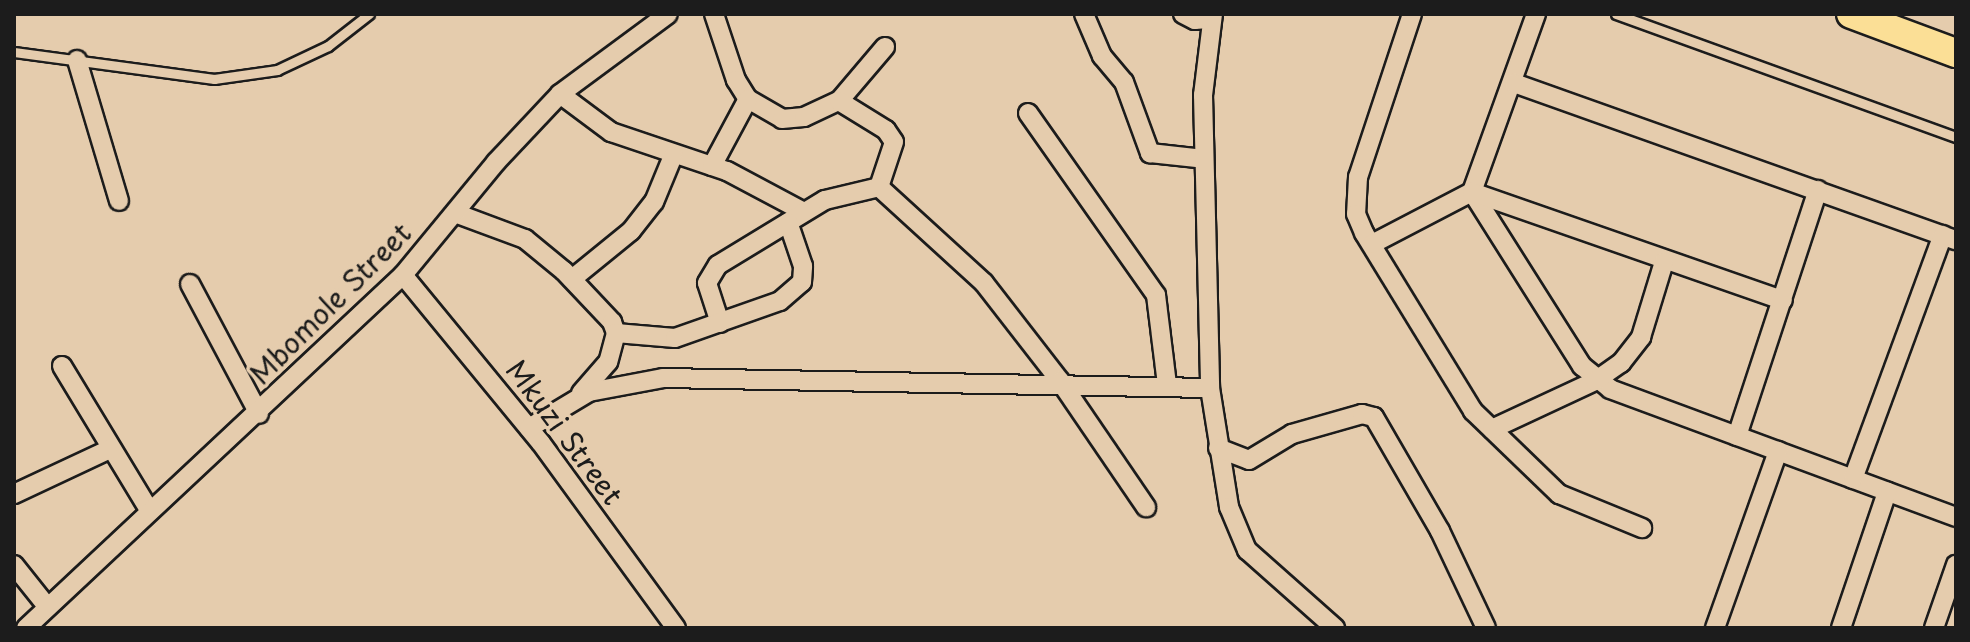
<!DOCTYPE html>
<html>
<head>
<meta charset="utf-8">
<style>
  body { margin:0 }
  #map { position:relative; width:1970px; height:642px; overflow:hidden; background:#e5ccad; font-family:"Playpen Sans",sans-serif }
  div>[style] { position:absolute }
  .roads { filter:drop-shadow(2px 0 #1c1c1c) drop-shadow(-2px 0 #1c1c1c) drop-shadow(0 2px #1c1c1c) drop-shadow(0 -2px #1c1c1c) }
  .service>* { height:9px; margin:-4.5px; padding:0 4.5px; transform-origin:4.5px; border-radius:4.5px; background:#e5ccad }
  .minor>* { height:18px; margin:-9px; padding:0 9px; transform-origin:9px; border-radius:9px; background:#e5ccad }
  .trunk>* { height:28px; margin:-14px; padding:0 14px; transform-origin:14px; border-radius:14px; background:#fbdf96 }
  span { translate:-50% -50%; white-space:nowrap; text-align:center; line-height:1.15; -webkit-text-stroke:7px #e5ccad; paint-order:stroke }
  .street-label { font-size:28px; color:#1c1c1c }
  .frame { position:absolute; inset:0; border:16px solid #1c1c1c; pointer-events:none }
</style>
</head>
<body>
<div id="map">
  <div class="roads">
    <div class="service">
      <i style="left:1616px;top:14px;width:362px;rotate:19.9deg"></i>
      <i style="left:14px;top:52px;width:202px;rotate:7.7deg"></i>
      <i style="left:214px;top:79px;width:64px;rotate:-8.1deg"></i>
      <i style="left:277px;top:70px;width:56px;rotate:-25.2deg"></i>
      <i style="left:328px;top:46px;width:52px;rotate:-38deg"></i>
    </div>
    <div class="minor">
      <i style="left:714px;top:14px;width:70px;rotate:71.6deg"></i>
      <i style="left:736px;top:80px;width:22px;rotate:58deg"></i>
      <i style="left:748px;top:99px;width:39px;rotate:30deg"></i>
      <i style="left:782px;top:119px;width:22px;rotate:-5deg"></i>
      <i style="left:804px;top:117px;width:38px;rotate:-25deg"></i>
      <i style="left:839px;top:101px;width:71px;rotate:-49.6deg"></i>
      <i style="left:1084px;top:14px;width:46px;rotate:66.8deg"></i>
      <i style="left:1102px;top:56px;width:34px;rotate:50deg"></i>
      <i style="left:1124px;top:82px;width:76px;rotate:69.9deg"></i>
      <i style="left:1150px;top:153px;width:54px;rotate:6.3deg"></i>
      <i style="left:1183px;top:14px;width:13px;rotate:27deg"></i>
      <i style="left:1195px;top:20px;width:16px;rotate:-4deg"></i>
      <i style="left:1213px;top:14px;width:82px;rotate:97deg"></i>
      <i style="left:1203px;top:95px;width:293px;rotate:88.6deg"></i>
      <i style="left:1210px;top:388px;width:121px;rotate:80.9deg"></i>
      <i style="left:1229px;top:507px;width:47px;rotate:67.3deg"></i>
      <i style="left:1247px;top:550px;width:118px;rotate:41.6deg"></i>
      <i style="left:1412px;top:14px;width:172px;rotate:108.3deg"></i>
      <i style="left:1358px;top:177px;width:37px;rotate:93deg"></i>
      <i style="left:1356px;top:214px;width:21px;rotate:67deg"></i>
      <i style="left:1364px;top:233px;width:209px;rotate:58.5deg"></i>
      <i style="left:1473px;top:411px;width:120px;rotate:44deg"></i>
      <i style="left:1559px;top:494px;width:90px;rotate:22.3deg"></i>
      <i style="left:1536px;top:14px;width:189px;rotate:109.8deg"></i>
      <i style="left:1472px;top:192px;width:206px;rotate:57.7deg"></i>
      <i style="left:1582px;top:366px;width:36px;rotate:39deg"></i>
      <i style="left:1610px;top:389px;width:369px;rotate:20.3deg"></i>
      <i style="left:77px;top:60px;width:147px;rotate:73.4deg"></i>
      <i style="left:1514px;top:83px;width:469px;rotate:19.6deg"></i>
      <i style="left:560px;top:94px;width:64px;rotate:36.7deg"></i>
      <i style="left:611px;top:132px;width:122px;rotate:18.6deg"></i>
      <i style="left:727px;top:171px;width:87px;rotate:28deg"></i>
      <i style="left:839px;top:101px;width:55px;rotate:31.7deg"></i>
      <i style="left:886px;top:130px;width:14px;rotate:56deg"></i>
      <i style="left:894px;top:142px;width:47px;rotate:108.4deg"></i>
      <i style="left:1028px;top:113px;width:223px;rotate:54.9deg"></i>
      <i style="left:1156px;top:295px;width:91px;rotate:83deg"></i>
      <i style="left:712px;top:166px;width:76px;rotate:-61.8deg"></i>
      <i style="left:455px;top:213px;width:75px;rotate:20.4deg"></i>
      <i style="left:525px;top:239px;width:50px;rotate:39.4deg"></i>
      <i style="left:564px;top:271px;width:70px;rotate:46.7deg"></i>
      <i style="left:612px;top:322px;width:12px;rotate:70deg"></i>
      <i style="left:616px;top:333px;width:30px;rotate:105deg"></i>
      <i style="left:608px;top:362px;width:41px;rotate:131.1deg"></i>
      <i style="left:1372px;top:244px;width:113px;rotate:-27.5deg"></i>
      <i style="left:1472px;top:192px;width:329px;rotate:19.2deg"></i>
      <i style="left:403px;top:275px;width:217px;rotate:50.6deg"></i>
      <i style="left:541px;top:443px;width:229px;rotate:53.9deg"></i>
      <i style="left:572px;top:279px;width:76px;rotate:-39.1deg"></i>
      <i style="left:631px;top:231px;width:37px;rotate:-52deg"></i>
      <i style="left:654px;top:202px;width:50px;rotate:-67.6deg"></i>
      <i style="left:190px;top:284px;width:147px;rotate:62deg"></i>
      <i style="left:720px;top:323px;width:42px;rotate:-108deg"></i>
      <i style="left:707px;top:283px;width:21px;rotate:-59deg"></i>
      <i style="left:718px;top:265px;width:125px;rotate:-31.3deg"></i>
      <i style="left:825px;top:200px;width:56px;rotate:-13.5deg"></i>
      <i style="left:879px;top:187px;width:142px;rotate:42.4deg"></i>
      <i style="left:984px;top:283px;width:124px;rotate:52.2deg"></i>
      <i style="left:1060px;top:381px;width:153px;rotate:55.7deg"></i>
      <i style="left:616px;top:333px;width:59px;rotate:4.8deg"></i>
      <i style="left:675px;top:338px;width:111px;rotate:-19.4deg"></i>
      <i style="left:780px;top:301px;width:29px;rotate:-41deg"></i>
      <i style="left:802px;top:282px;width:16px;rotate:-86deg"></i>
      <i style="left:803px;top:266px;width:46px;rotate:-108.8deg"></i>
      <i style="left:62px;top:366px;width:166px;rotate:58.8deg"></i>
      <i style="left:529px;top:428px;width:70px;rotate:-31deg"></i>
      <i style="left:589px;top:392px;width:75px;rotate:-10.7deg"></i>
      <i style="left:663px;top:378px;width:547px;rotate:1.05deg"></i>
      <i style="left:1492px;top:429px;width:114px;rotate:-25deg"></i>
      <i style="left:1595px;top:381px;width:32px;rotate:-35deg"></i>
      <i style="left:1621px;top:363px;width:33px;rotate:-52deg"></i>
      <i style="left:1641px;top:337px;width:78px;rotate:-73deg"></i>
      <i style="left:1737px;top:436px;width:259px;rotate:-71.8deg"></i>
      <i style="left:1218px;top:448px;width:33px;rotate:21deg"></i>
      <i style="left:1249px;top:460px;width:50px;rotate:-31.2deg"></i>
      <i style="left:1292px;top:434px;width:73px;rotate:-15.9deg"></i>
      <i style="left:1362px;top:414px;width:12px;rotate:14deg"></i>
      <i style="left:1374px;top:417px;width:132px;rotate:59.9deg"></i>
      <i style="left:1440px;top:531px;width:107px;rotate:64.6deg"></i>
      <i style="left:1853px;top:479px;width:260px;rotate:-69.8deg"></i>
      <i style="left:14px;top:494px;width:104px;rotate:-25.1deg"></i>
      <i style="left:14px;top:565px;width:51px;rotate:51.3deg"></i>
      <i style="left:26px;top:628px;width:516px;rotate:-43.12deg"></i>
      <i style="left:403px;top:275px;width:146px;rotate:-50.5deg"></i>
      <i style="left:496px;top:162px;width:93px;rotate:-46.7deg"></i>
      <i style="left:560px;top:94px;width:134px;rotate:-36.5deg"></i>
      <i style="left:1715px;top:628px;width:188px;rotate:-70.4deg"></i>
      <i style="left:1841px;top:628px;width:144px;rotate:-71.3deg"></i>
      <i style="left:1934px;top:628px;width:67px;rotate:-70.8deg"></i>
    </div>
    <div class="trunk">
      <i style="left:1851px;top:14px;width:112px;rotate:20.4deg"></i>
    </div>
  </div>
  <div class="street-label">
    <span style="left:330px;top:303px;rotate:-45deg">Mbomole Street</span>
    <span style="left:565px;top:432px;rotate:53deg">Mkuzi Street</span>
  </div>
  <div class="frame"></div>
</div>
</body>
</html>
